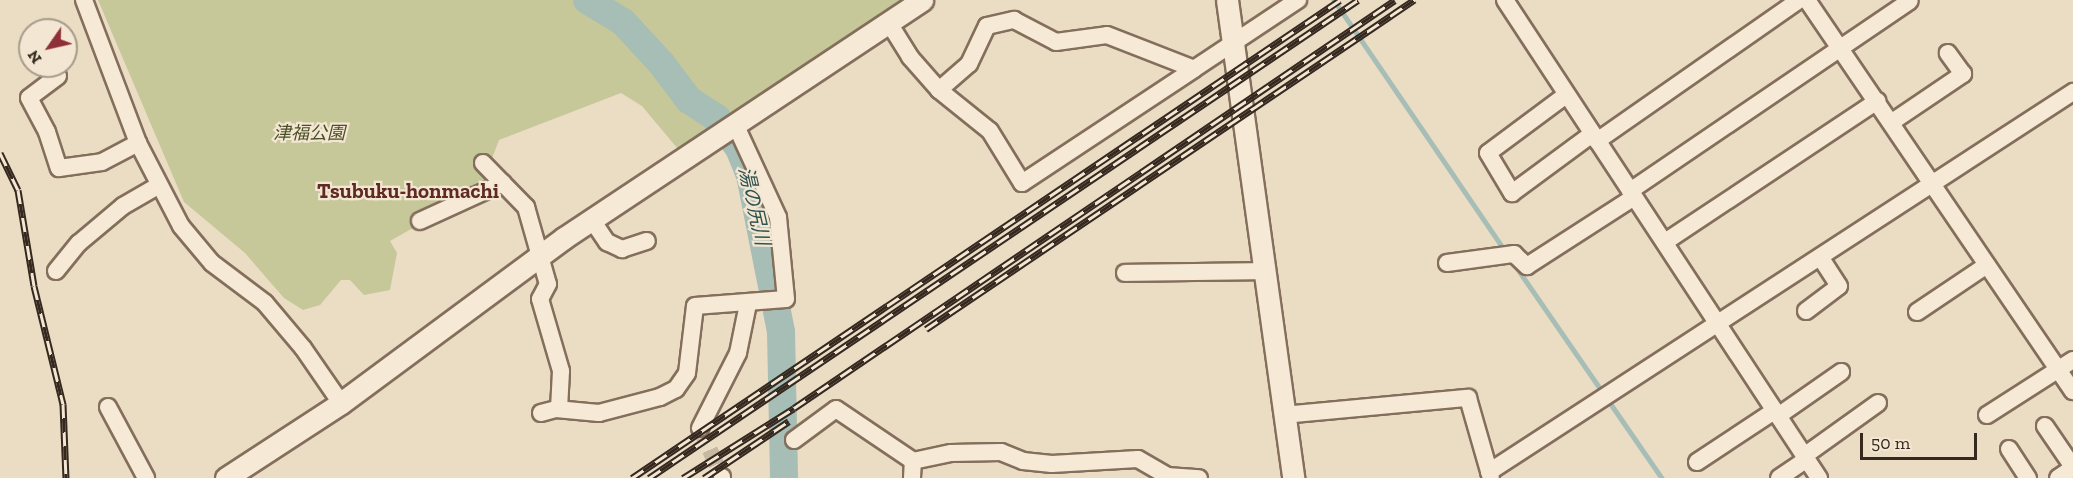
<!DOCTYPE html>
<html>
<head>
<meta charset="utf-8">
<style>
  body { margin:0 }
  #map { position:relative; width:2073px; height:478px; overflow:hidden; background:#ebdcc4; font-family:"Zilla Slab","Noto Sans JP",serif }
  div>[style] { position:absolute }
  .green>* { inset:0; background:#c6c899 }
  .stream>* { height:4.5px; margin:-2.25px; padding:0 2.25px; transform-origin:2.25px; border-radius:2.25px; background:#a6beb5 }
  .river>* { height:28px; margin:-14px; padding:0 14px; transform-origin:14px; border-radius:14px; background:#a6beb5 }
  .minor-tunnel>* { height:16px; margin-top:-8px; transform-origin:0; background:repeating-linear-gradient(90deg,#c7b8a3 0 16px,transparent 0 24px) }
  .roads { filter:drop-shadow(2px 0 #846e5c) drop-shadow(-2px 0 #846e5c) drop-shadow(0 2px #846e5c) drop-shadow(0 -2px #846e5c) }
  .minor>* { height:16px; margin:-8px; padding:0 8px; transform-origin:8px; border-radius:8px; background:#f6ead7 }
  .tertiary>* { height:21px; margin:-10.5px; padding:0 10.5px; transform-origin:10.5px; border-radius:10.5px; background:#f6ead7 }
  .rail>* { height:7px; margin-top:-3.5px; transform-origin:0; background:repeating-linear-gradient(90deg,#f3e7d3 0 14px,#35281f 0 28px); box-sizing:border-box; border-block:2px solid #35281f }
  span { translate:-50% -50%; white-space:nowrap; text-align:center; line-height:1.15; -webkit-text-stroke:4.5px #f3e7d3; paint-order:stroke }
  .park-label { font-size:18px; color:#495027; font-style:italic }
  .water-label { font-size:20px; color:#2f544f; font-style:italic }
  .quarter-label { font-size:21px; color:#5f2a21; font-weight:700 }
  .north { position:absolute; left:18px; top:18px; width:60px; height:60px; box-sizing:border-box; background:#f3e7d3; border:2px solid #a79b8b; border-radius:50%; rotate:236deg; font-size:16px; font-weight:700; line-height:24px; text-align:center; color:#35281f }
  .north::after { content:''; display:block; margin:auto; width:21px; height:27px; background:#8f3038; clip-path:polygon(50% 0,100% 100%,50% 72%,0 100%) }
  .scale { position:absolute; left:1860px; top:433px; width:117px; height:27px; box-sizing:border-box; border:3px solid #35281f; border-top:0; padding-left:8px; font-size:18px; line-height:21px; white-space:nowrap; color:#35281f; -webkit-text-stroke:4px #f3e7d3; paint-order:stroke }
</style>
</head>
<body>
<div id="map">
  <div class="green">
    <i style="clip-path:polygon(98px 0,905px 0,678px 149px,642px 106px,621px 93px,499px 140px,480px 190px,390px 241px,397px 253px,390px 290px,364px 295px,350px 280px,341px 280px,320px 305px,303px 310px,284px 298px,245px 253px,184px 202px)"></i>
  </div>
  <div class="stream">
    <i style="left:1334px;top:0;width:304px;rotate:55.7deg"></i>
    <i style="left:1515px;top:265px;width:259px;rotate:55.4deg"></i>
  </div>
  <div class="river">
    <i style="left:587px;top:0;width:42px;rotate:31.4deg"></i>
    <i style="left:623px;top:22px;width:56px;rotate:47.2deg"></i>
    <i style="left:661px;top:63px;width:46px;rotate:52.9deg"></i>
    <i style="left:689px;top:100px;width:33px;rotate:33deg"></i>
    <i style="left:717px;top:118px;width:37px;rotate:54deg"></i>
    <i style="left:739px;top:148px;width:29px;rotate:68deg"></i>
    <i style="left:750px;top:175px;width:160px;rotate:78.8deg"></i>
    <i style="left:781px;top:332px;width:146px;rotate:88.8deg"></i>
  </div>
  <div class="minor-tunnel">
    <i style="left:700px;top:428px;width:54px;rotate:65.8deg"></i>
  </div>
  <div class="roads">
    <div class="minor">
      <i style="left:84px;top:0;width:153px;rotate:69.3deg"></i>
      <i style="left:138px;top:143px;width:93px;rotate:62.6deg"></i>
      <i style="left:181px;top:226px;width:48px;rotate:50deg"></i>
      <i style="left:212px;top:263px;width:66px;rotate:37deg"></i>
      <i style="left:265px;top:303px;width:59px;rotate:49.8deg"></i>
      <i style="left:303px;top:348px;width:67px;rotate:55.4deg"></i>
      <i style="left:1505px;top:0;width:572px;rotate:56.7deg"></i>
      <i style="left:1807px;top:0;width:473px;rotate:55.8deg"></i>
      <i style="left:889px;top:23px;width:40px;rotate:58deg"></i>
      <i style="left:910px;top:57px;width:44px;rotate:48.7deg"></i>
      <i style="left:939px;top:90px;width:65px;rotate:38.8deg"></i>
      <i style="left:990px;top:131px;width:61px;rotate:58.4deg"></i>
      <i style="left:1022px;top:183px;width:206px;rotate:-33.5deg"></i>
      <i style="left:58px;top:76px;width:36px;rotate:143deg"></i>
      <i style="left:29px;top:98px;width:38px;rotate:62deg"></i>
      <i style="left:47px;top:132px;width:38px;rotate:72deg"></i>
      <i style="left:59px;top:168px;width:43px;rotate:-7.9deg"></i>
      <i style="left:102px;top:162px;width:41px;rotate:-27.8deg"></i>
      <i style="left:939px;top:90px;width:40px;rotate:-41deg"></i>
      <i style="left:969px;top:64px;width:42px;rotate:-64.7deg"></i>
      <i style="left:987px;top:26px;width:28px;rotate:-13deg"></i>
      <i style="left:1014px;top:20px;width:47px;rotate:27.6deg"></i>
      <i style="left:1056px;top:42px;width:51px;rotate:-7.8deg"></i>
      <i style="left:1107px;top:35px;width:93px;rotate:21.3deg"></i>
      <i style="left:1194px;top:69px;width:125px;rotate:-33.6deg"></i>
      <i style="left:1566px;top:95px;width:97px;rotate:143.4deg"></i>
      <i style="left:1488px;top:153px;width:47px;rotate:59deg"></i>
      <i style="left:1512px;top:193px;width:99px;rotate:-36.4deg"></i>
      <i style="left:1892px;top:122px;width:86px;rotate:-34.1deg"></i>
      <i style="left:1963px;top:74px;width:26px;rotate:-126deg"></i>
      <i style="left:1597px;top:141px;width:246px;rotate:-34.9deg"></i>
      <i style="left:483px;top:163px;width:62px;rotate:45.7deg"></i>
      <i style="left:526px;top:207px;width:80px;rotate:74.1deg"></i>
      <i style="left:548px;top:284px;width:17px;rotate:118deg"></i>
      <i style="left:540px;top:299px;width:75px;rotate:73.7deg"></i>
      <i style="left:561px;top:371px;width:38px;rotate:93deg"></i>
      <i style="left:1630px;top:191px;width:338px;rotate:-34.2deg"></i>
      <i style="left:592px;top:220px;width:27px;rotate:56deg"></i>
      <i style="left:607px;top:242px;width:17px;rotate:25deg"></i>
      <i style="left:622px;top:249px;width:26px;rotate:-18deg"></i>
      <i style="left:420px;top:221px;width:91px;rotate:-24.6deg"></i>
      <i style="left:1665px;top:242px;width:255px;rotate:-33.6deg"></i>
      <i style="left:1447px;top:263px;width:68px;rotate:-7.7deg"></i>
      <i style="left:1514px;top:254px;width:18px;rotate:43deg"></i>
      <i style="left:1527px;top:266px;width:127px;rotate:-32.8deg"></i>
      <i style="left:56px;top:271px;width:36px;rotate:-51deg"></i>
      <i style="left:79px;top:243px;width:57px;rotate:-40.1deg"></i>
      <i style="left:123px;top:206px;width:39px;rotate:-30deg"></i>
      <i style="left:1125px;top:273px;width:139px;rotate:-0.8deg"></i>
      <i style="left:1806px;top:311px;width:41px;rotate:-37.1deg"></i>
      <i style="left:1839px;top:286px;width:33px;rotate:-123deg"></i>
      <i style="left:1917px;top:312px;width:84px;rotate:-33.9deg"></i>
      <i style="left:108px;top:407px;width:81px;rotate:61.8deg"></i>
      <i style="left:541px;top:413px;width:16px;rotate:-15deg"></i>
      <i style="left:556px;top:409px;width:43px;rotate:5.3deg"></i>
      <i style="left:599px;top:413px;width:63px;rotate:-14.7deg"></i>
      <i style="left:660px;top:397px;width:18px;rotate:-27deg"></i>
      <i style="left:676px;top:389px;width:19px;rotate:-55deg"></i>
      <i style="left:687px;top:373px;width:67px;rotate:-83.2deg"></i>
      <i style="left:695px;top:306px;width:91px;rotate:-4.4deg"></i>
      <i style="left:786px;top:299px;width:82px;rotate:-95.6deg"></i>
      <i style="left:778px;top:217px;width:100px;rotate:-114.8deg"></i>
      <i style="left:1283px;top:415px;width:186px;rotate:-5.3deg"></i>
      <i style="left:1468px;top:398px;width:83px;rotate:74deg"></i>
      <i style="left:1987px;top:415px;width:102px;rotate:-32.6deg"></i>
      <i style="left:1778px;top:416px;width:77px;rotate:-34.9deg"></i>
      <i style="left:2045px;top:426px;width:50px;rotate:55.7deg"></i>
      <i style="left:700px;top:428px;width:84px;rotate:-63.1deg"></i>
      <i style="left:738px;top:353px;width:50px;rotate:-78.5deg"></i>
      <i style="left:794px;top:440px;width:52px;rotate:-36.4deg"></i>
      <i style="left:836px;top:409px;width:93px;rotate:34deg"></i>
      <i style="left:2009px;top:449px;width:35px;rotate:57deg"></i>
      <i style="left:1804px;top:456px;width:91px;rotate:-35.6deg"></i>
      <i style="left:1697px;top:462px;width:92px;rotate:-33.5deg"></i>
      <i style="left:1489px;top:472px;width:697px;rotate:-33.05deg"></i>
      <i style="left:722px;top:477px;width:1px;rotate:90deg"></i>
      <i style="left:912px;top:478px;width:17px;rotate:-87deg"></i>
      <i style="left:913px;top:461px;width:39px;rotate:-12deg"></i>
      <i style="left:951px;top:453px;width:50px;rotate:-1.1deg"></i>
      <i style="left:1001px;top:452px;width:24px;rotate:22deg"></i>
      <i style="left:1023px;top:461px;width:29px;rotate:6deg"></i>
      <i style="left:1052px;top:464px;width:86px;rotate:-3.3deg"></i>
      <i style="left:1138px;top:459px;width:34px;rotate:30deg"></i>
      <i style="left:1167px;top:476px;width:32px;rotate:4deg"></i>
      <i style="left:1779px;top:478px;width:34px;rotate:-34deg"></i>
      <i style="left:2058px;top:478px;width:18px;rotate:-34deg"></i>
    </div>
    <div class="tertiary">
      <i style="left:1227px;top:0;width:483px;rotate:82.1deg"></i>
      <i style="left:226px;top:478px;width:137px;rotate:-33.1deg"></i>
      <i style="left:341px;top:403px;width:277px;rotate:-36.5deg"></i>
      <i style="left:564px;top:238px;width:430px;rotate:-33.6deg"></i>
    </div>
  </div>
  <div class="rail">
    <i style="left:0;top:153px;width:41px;rotate:64.1deg"></i>
    <i style="left:18px;top:190px;width:97px;rotate:80.5deg"></i>
    <i style="left:34px;top:286px;width:122px;rotate:76.2deg"></i>
    <i style="left:63px;top:404px;width:74px;rotate:87.7deg"></i>
    <i style="left:926px;top:329px;width:589px;rotate:-33.99deg"></i>
    <i style="left:632px;top:478px;width:854px;rotate:-34.02deg"></i>
    <i style="left:649px;top:478px;width:855px;rotate:-33.99deg"></i>
    <i style="left:683px;top:478px;width:131px;rotate:-32.2deg"></i>
    <i style="left:794px;top:408px;width:726px;rotate:-34.17deg"></i>
    <i style="left:704px;top:478px;width:102px;rotate:-33.8deg"></i>
  </div>
  <div class="park-label">
    <span style="left:309px;top:133px">津福公園</span>
  </div>
  <div class="water-label">
    <span style="left:754px;top:206px;rotate:77deg">湯の尻川</span>
  </div>
  <div class="quarter-label">
    <span style="left:408px;top:191px">Tsubuku-honmachi</span>
  </div>
  <div class="north">N</div>
  <div class="scale">50 m</div>
</div>
</body>
</html>
